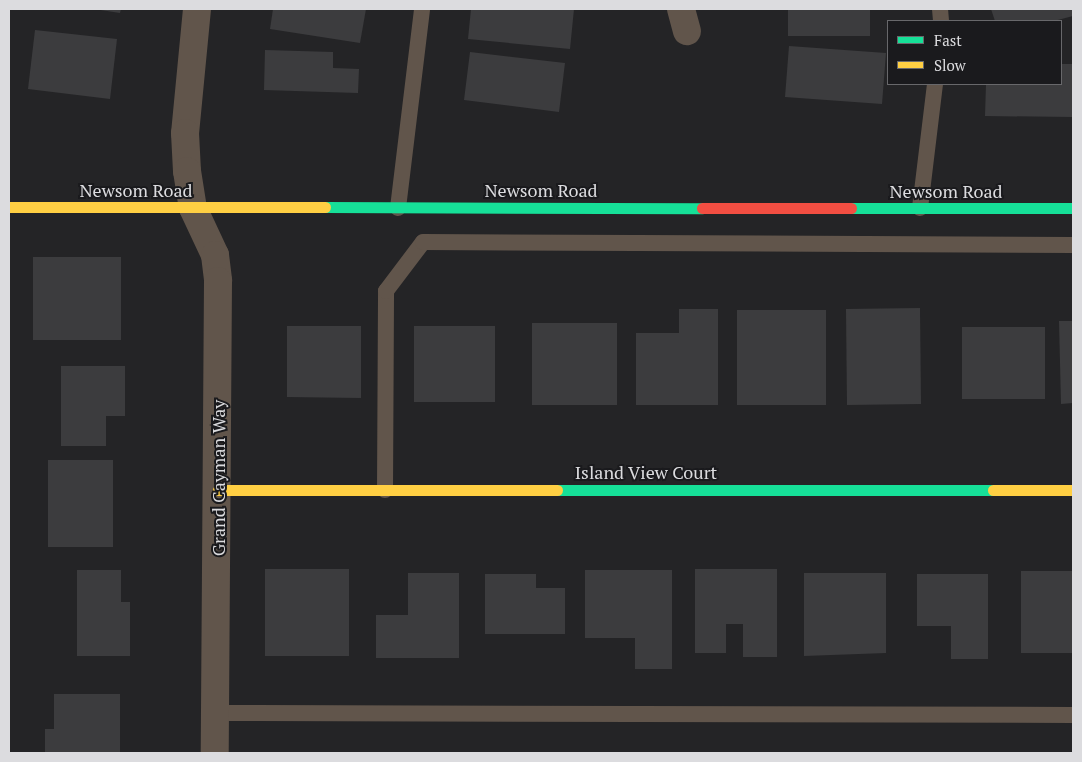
<!DOCTYPE html>
<html>
<head>
<meta charset="utf-8">
<style>
  body { margin:0 }
  #map { position:relative; width:1082px; height:762px; overflow:hidden; background:#242426; font-family:"PT Serif",serif }
  div>[style] { position:absolute }
  .building>* { inset:0; background:#3c3c3e }
  .lane>* { height:16px; margin:-8px; padding:0 8px; transform-origin:8px; border-radius:8px; background:#61554b }
  .street>* { height:28px; margin:-14px; padding:0 14px; transform-origin:14px; border-radius:14px; background:#61554b }
  .fast>* { height:11px; margin:-5.5px; padding:0 5.5px; transform-origin:5.5px; border-radius:5.5px; background:#16e098 }
  .slow>* { height:11px; margin:-5.5px; padding:0 5.5px; transform-origin:5.5px; border-radius:5.5px; background:#ffcf43 }
  .jam>* { height:11px; margin:-5.5px; padding:0 5.5px; transform-origin:5.5px; border-radius:5.5px; background:#f24e42 }
  span { translate:-50% -50%; white-space:nowrap; text-align:center; line-height:1.15; -webkit-text-stroke:4px #1a1a1d; paint-order:stroke }
  .street-label { font-size:18px; color:#dcdcdf }
  .frame { position:absolute; inset:0; border:10px solid #dcdcdf; pointer-events:none }
  .legend { position:absolute; left:887px; top:20px; width:175px; height:65px; box-sizing:border-box; background:#1a1a1d; border:1px solid #68686b; margin:0; padding:6px 9px; list-style:none; font-size:15px; color:#dcdcdf }
  .legend li { display:flex; align-items:center; gap:10px; height:25px }
  .legend b { width:25px; border:1px solid #68686b }
</style>
</head>
<body>
<div id="map">
  <div class="building">
    <i style="clip-path:polygon(94px 9px,121px 9px,120px 13px)"></i>
    <i style="clip-path:polygon(273px 9px,366px 9px,360px 43px,270px 29px)"></i>
    <i style="clip-path:polygon(471px 9px,574px 9px,570px 49px,468px 39px)"></i>
    <i style="clip-path:polygon(788px 9px,870px 9px,870px 36px,788px 36px)"></i>
    <i style="clip-path:polygon(991px 9px,1073px 9px,1073px 16px,1054px 21px,995px 21px)"></i>
    <i style="clip-path:polygon(35px 30px,117px 39px,110px 99px,28px 89px)"></i>
    <i style="clip-path:polygon(789px 46px,886px 53px,882px 104px,785px 97px)"></i>
    <i style="clip-path:polygon(265px 50px,333px 52px,333px 68px,359px 69px,358px 93px,264px 90px)"></i>
    <i style="clip-path:polygon(470px 52px,565px 63px,559px 112px,464px 100px)"></i>
    <i style="clip-path:polygon(1061px 64px,1073px 64px,1073px 117px,985px 116px,986px 84px,1061px 84px)"></i>
    <i style="clip-path:polygon(33px 257px,121px 257px,121px 340px,33px 340px)"></i>
    <i style="clip-path:polygon(920px 308px,921px 404px,847px 405px,846px 309px)"></i>
    <i style="clip-path:polygon(679px 309px,718px 309px,718px 405px,636px 405px,636px 333px,679px 333px)"></i>
    <i style="clip-path:polygon(737px 310px,826px 310px,826px 405px,737px 405px)"></i>
    <i style="clip-path:polygon(1059px 321px,1073px 321px,1073px 403px,1061px 404px)"></i>
    <i style="clip-path:polygon(532px 323px,617px 323px,617px 405px,532px 405px)"></i>
    <i style="clip-path:polygon(287px 326px,361px 326px,361px 398px,287px 397px)"></i>
    <i style="clip-path:polygon(414px 326px,495px 326px,495px 402px,414px 402px)"></i>
    <i style="clip-path:polygon(962px 327px,1045px 327px,1045px 399px,962px 399px)"></i>
    <i style="clip-path:polygon(61px 366px,125px 366px,125px 416px,106px 416px,106px 446px,61px 446px)"></i>
    <i style="clip-path:polygon(48px 460px,113px 460px,113px 547px,48px 547px)"></i>
    <i style="clip-path:polygon(265px 569px,349px 569px,349px 656px,265px 656px)"></i>
    <i style="clip-path:polygon(695px 569px,777px 569px,777px 657px,743px 657px,743px 624px,726px 624px,726px 653px,695px 653px)"></i>
    <i style="clip-path:polygon(77px 570px,121px 570px,121px 602px,130px 602px,130px 656px,77px 656px)"></i>
    <i style="clip-path:polygon(585px 570px,672px 570px,672px 669px,635px 669px,635px 638px,585px 638px)"></i>
    <i style="clip-path:polygon(1021px 571px,1073px 571px,1073px 653px,1021px 653px)"></i>
    <i style="clip-path:polygon(408px 573px,459px 573px,459px 658px,376px 658px,376px 615px,408px 615px)"></i>
    <i style="clip-path:polygon(804px 573px,886px 573px,886px 653px,804px 656px)"></i>
    <i style="clip-path:polygon(485px 574px,536px 574px,536px 588px,565px 588px,565px 634px,485px 634px)"></i>
    <i style="clip-path:polygon(917px 574px,988px 574px,988px 659px,951px 659px,951px 626px,917px 626px)"></i>
    <i style="clip-path:polygon(54px 694px,120px 694px,120px 753px,45px 753px,45px 729px,54px 729px)"></i>
  </div>
  <div class="lane">
    <i style="left:940px;top:9px;width:12px;rotate:85deg"></i>
    <i style="left:398px;top:208px;width:200px;rotate:-83.1deg"></i>
    <i style="left:920px;top:208px;width:125px;rotate:-83.1deg"></i>
    <i style="left:385px;top:490px;width:199px;rotate:-89.7deg"></i>
    <i style="left:386px;top:291px;width:61px;rotate:-52.9deg"></i>
    <i style="left:423px;top:242px;width:650px;rotate:0.26deg"></i>
    <i style="left:215px;top:713px;width:858px;rotate:0.13deg"></i>
  </div>
  <div class="street">
    <i style="left:197px;top:9px;width:125px;rotate:95.5deg"></i>
    <i style="left:185px;top:133px;width:38px;rotate:87deg"></i>
    <i style="left:187px;top:171px;width:37px;rotate:81deg"></i>
    <i style="left:193px;top:208px;width:52px;rotate:64.9deg"></i>
    <i style="left:215px;top:255px;width:26px;rotate:83deg"></i>
    <i style="left:218px;top:281px;width:472px;rotate:90.4deg"></i>
    <i style="left:681px;top:9px;width:23px;rotate:75deg"></i>
  </div>
  <div class="fast">
    <i style="left:325px;top:207px;width:377px;rotate:0.2deg"></i>
    <i style="left:851px;top:208px;width:222px"></i>
    <i style="left:557px;top:490px;width:436px"></i>
  </div>
  <div class="slow">
    <i style="left:9px;top:207px;width:316px"></i>
    <i style="left:218px;top:490px;width:339px"></i>
    <i style="left:993px;top:490px;width:80px"></i>
  </div>
  <div class="jam">
    <i style="left:702px;top:208px;width:149px"></i>
  </div>
  <div class="street-label">
    <span style="left:136px;top:190px">Newsom Road</span>
    <span style="left:541px;top:190px">Newsom Road</span>
    <span style="left:946px;top:191px">Newsom Road</span>
    <span style="left:646px;top:472px">Island View Court</span>
    <span style="left:218px;top:478px;rotate:-90deg">Grand Cayman Way</span>
  </div>
  <div class="frame"></div>
  <ul class="legend">
  <li><b style="height:6px;background:#16e098"></b>Fast</li>
  <li><b style="height:6px;background:#ffcf43"></b>Slow</li>
  </ul>
</div>
</body>
</html>
